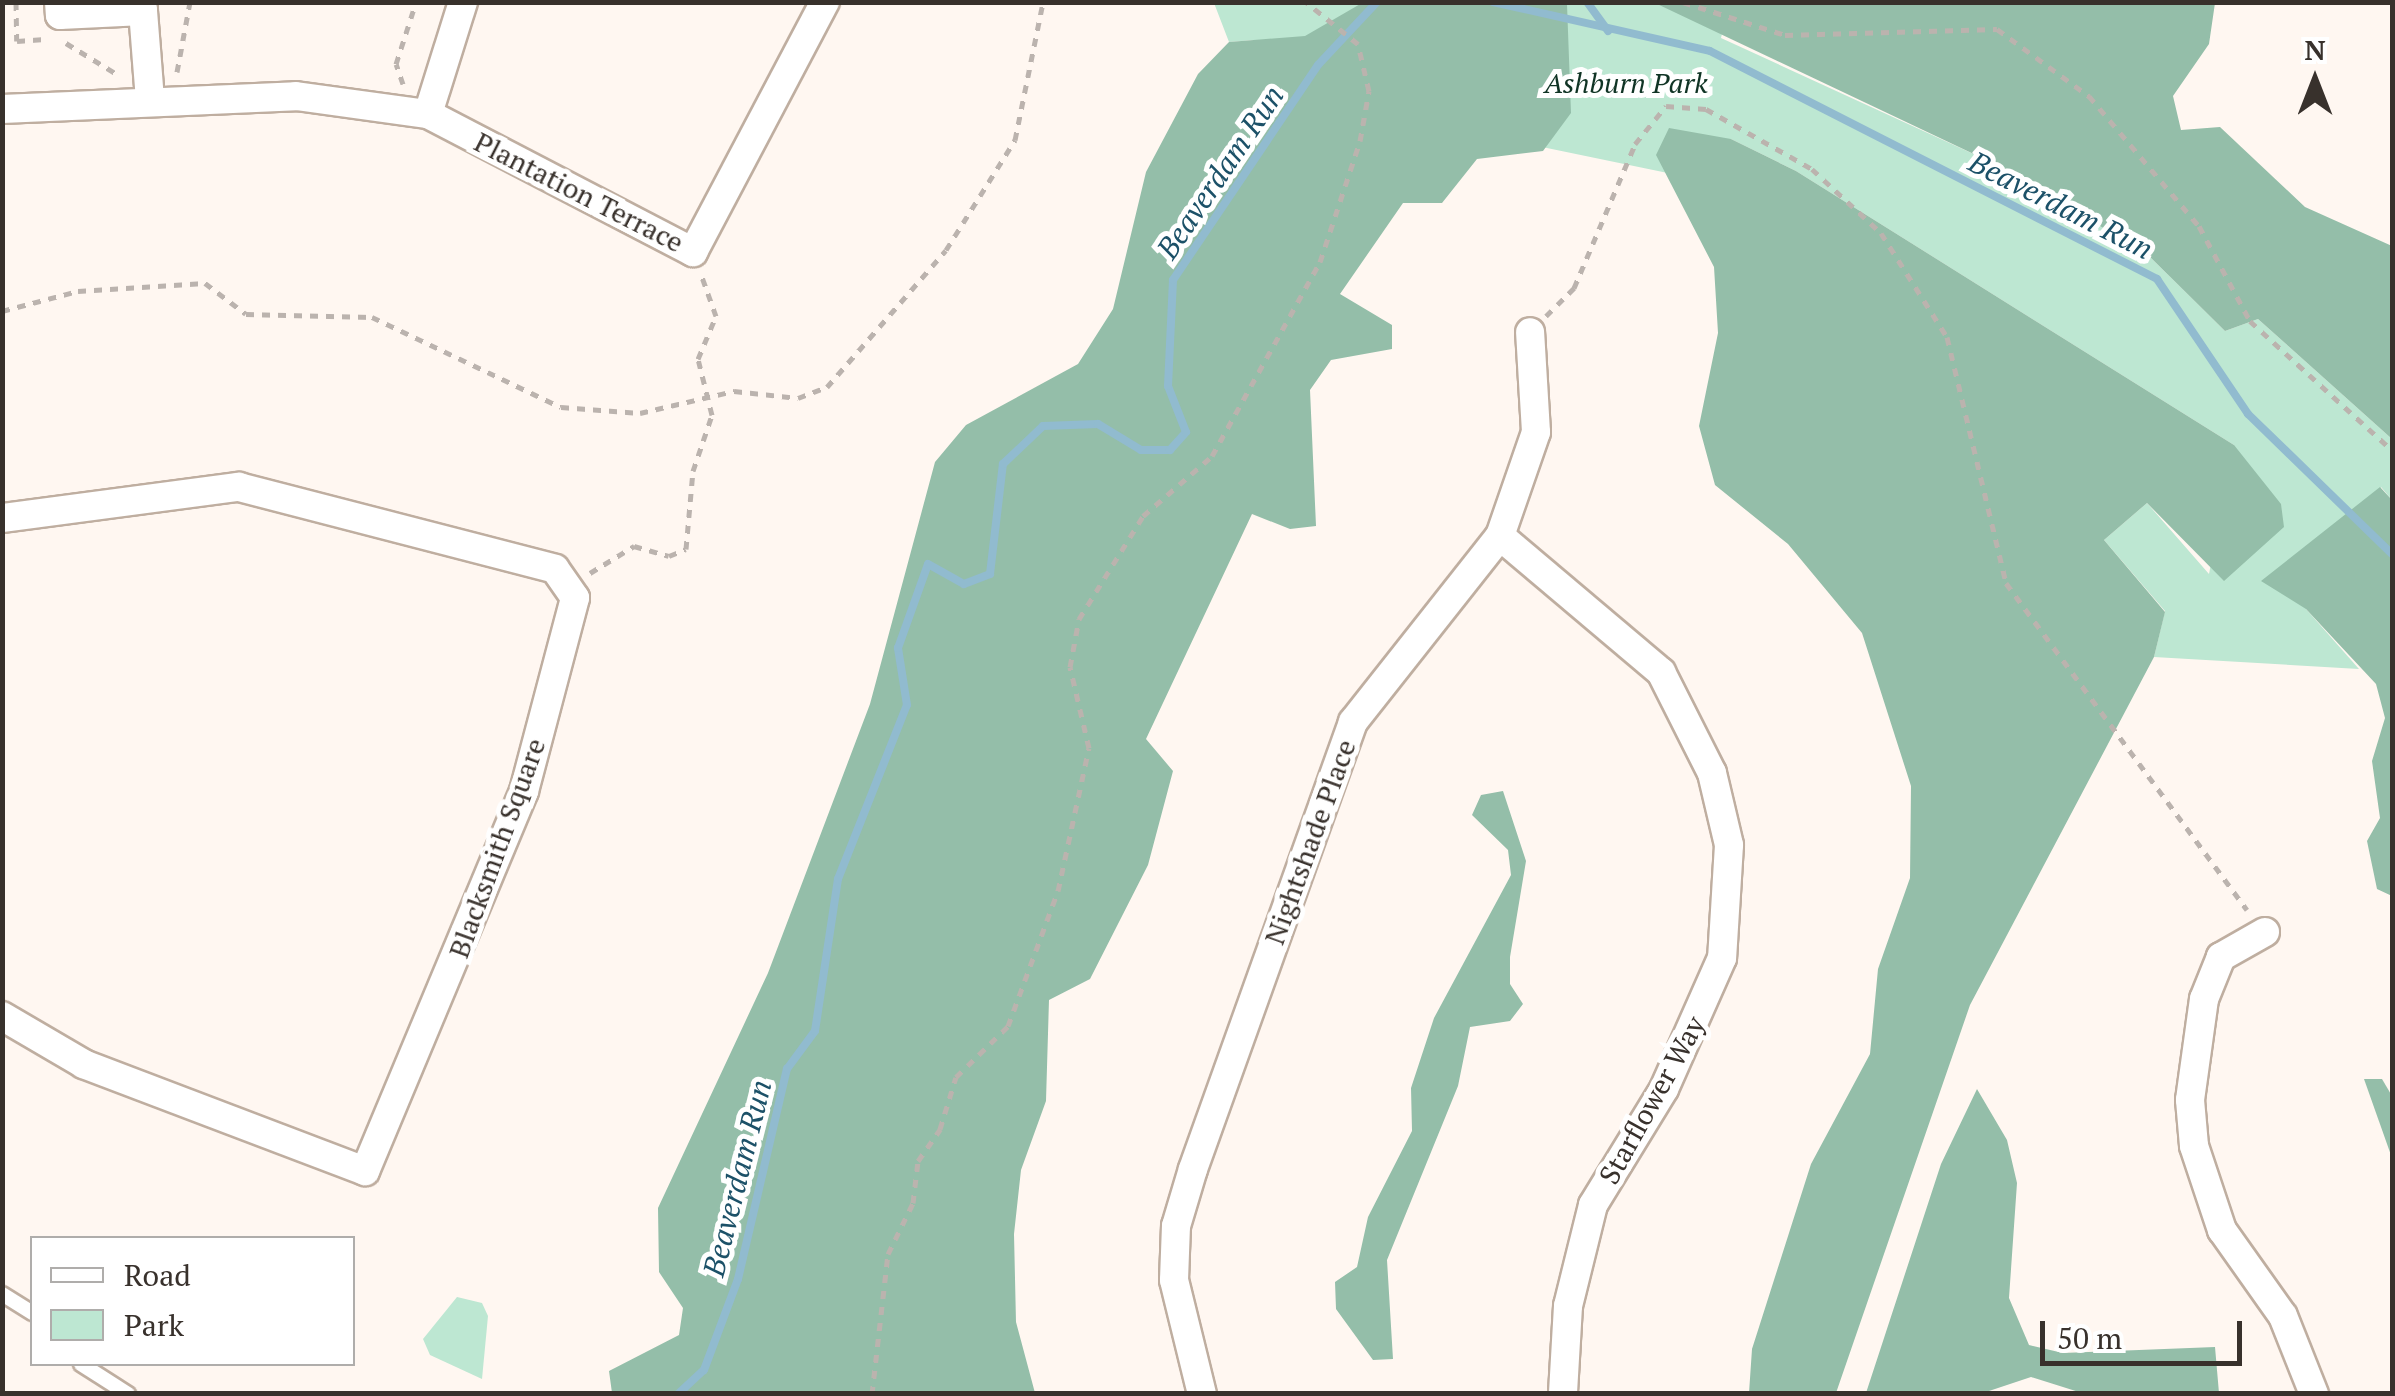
<!DOCTYPE html>
<html>
<head>
<meta charset="utf-8">
<style>
  body { margin:0 }
  #map { position:relative; width:2395px; height:1396px; overflow:hidden; background:#fff7f1; font-family:"PT Serif",serif }
  div>[style] { position:absolute }
  .green>* { inset:0; background:#bde7d2 }
  .forest>* { inset:0; background:#94bea9 }
  .stream>* { height:8px; margin:-4px; padding:0 4px; transform-origin:4px; border-radius:4px; background:#91bbcf }
  .path>* { height:5px; margin-top:-2.5px; transform-origin:0; background:repeating-linear-gradient(90deg,#bbb3ae 0 8px,transparent 0 16px) }
  .roads { filter:drop-shadow(2px 0 #bfaea0) drop-shadow(-2px 0 #bfaea0) drop-shadow(0 2px #bfaea0) drop-shadow(0 -2px #bfaea0) }
  .service>* { height:14px; margin:-7px; padding:0 7px; transform-origin:7px; border-radius:7px; background:#fff }
  .minor>* { height:28px; margin:-14px; padding:0 14px; transform-origin:14px; border-radius:14px; background:#fff }
  span { translate:-50% -50%; white-space:nowrap; text-align:center; line-height:1.15; -webkit-text-stroke:10px #fff; paint-order:stroke }
  .park-label { font-size:28px; color:#103425; font-style:italic }
  .street-label { font-size:28px; color:#38312c }
  .water-label { font-size:30px; color:#1c5168; font-style:italic }
  .frame { position:absolute; inset:0; border:5px solid #38312c; pointer-events:none }
  .legend { position:absolute; left:30px; top:1236px; width:325px; height:130px; box-sizing:border-box; background:#fff; border:2px solid #afadab; margin:0; padding:12px 18px; list-style:none; font-size:30px; color:#38312c }
  .legend li { display:flex; align-items:center; gap:20px; height:50px }
  .legend b { width:50px; border:2px solid #afadab }
  .north { position:absolute; left:2265px; top:30px; width:100px; height:100px; -webkit-text-stroke:8px #fff; paint-order:stroke; rotate:0deg; font-size:28px; font-weight:700; line-height:40px; text-align:center; color:#38312c }
  .north::after { content:''; display:block; margin:auto; width:35px; height:45px; background:#38312c; clip-path:polygon(50% 0,100% 100%,50% 72%,0 100%) }
  .scale { position:absolute; left:2040px; top:1321px; width:202px; height:45px; box-sizing:border-box; border:5px solid #38312c; border-top:0; padding-left:12px; font-size:30px; line-height:35px; white-space:nowrap; color:#38312c; -webkit-text-stroke:8px #fff; paint-order:stroke }
</style>
</head>
<body>
<div id="map">
  <div class="green">
    <i style="clip-path:polygon(1214px 3px,1729px 3px,1721px 38px,1980px 157px,2145px 252px,2225px 331px,2258px 319px,2392px 439px,2392px 500px,2381px 487px,2306px 609px,2359px 669px,2154px 657px,2165px 611px,2104px 540px,2147px 503px,2209px 574px,2234px 445px,1796px 171px,1731px 139px,1687px 177px,1314px 100px,1254px 40px,1229px 42px)"></i>
    <i style="clip-path:polygon(457px 1297px,482px 1303px,488px 1316px,482px 1379px,430px 1355px,423px 1339px)"></i>
  </div>
  <div class="forest">
    <i style="clip-path:polygon(1362px 3px,1599px 3px,1567px 4px,1571px 113px,1543px 151px,1477px 159px,1442px 203px,1403px 203px,1340px 294px,1392px 325px,1392px 349px,1331px 360px,1310px 390px,1316px 526px,1290px 529px,1252px 514px,1146px 739px,1173px 771px,1148px 865px,1090px 979px,1049px 1000px,1046px 1101px,1021px 1170px,1014px 1234px,1016px 1322px,1035px 1393px,612px 1393px,609px 1371px,679px 1335px,683px 1308px,659px 1272px,658px 1208px,768px 973px,870px 704px,935px 462px,966px 425px,1078px 364px,1113px 309px,1146px 172px,1198px 74px,1229px 42px,1305px 36px)"></i>
    <i style="clip-path:polygon(1655px 3px,2215px 3px,2209px 44px,2173px 96px,2181px 130px,2220px 127px,2305px 207px,2392px 246px,2392px 439px,2258px 319px,2225px 331px,2145px 252px,1980px 157px)"></i>
    <i style="clip-path:polygon(1669px 128px,1731px 139px,1796px 171px,2234px 445px,2281px 504px,2284px 527px,2224px 581px,2147px 503px,2104px 540px,2165px 612px,2154px 657px,1970px 1005px,1836px 1393px,1749px 1393px,1752px 1349px,1811px 1164px,1870px 1054px,1878px 969px,1910px 878px,1911px 786px,1862px 633px,1788px 544px,1715px 485px,1699px 426px,1718px 333px,1714px 267px,1656px 155px)"></i>
    <i style="clip-path:polygon(2380px 487px,2392px 500px,2392px 896px,2377px 889px,2367px 841px,2380px 818px,2372px 761px,2385px 718px,2376px 684px,2306px 609px,2261px 581px)"></i>
    <i style="clip-path:polygon(1503px 791px,1526px 861px,1510px 957px,1510px 984px,1523px 1004px,1510px 1021px,1470px 1027px,1458px 1086px,1387px 1260px,1393px 1359px,1373px 1360px,1336px 1309px,1335px 1282px,1357px 1267px,1368px 1217px,1412px 1131px,1411px 1088px,1434px 1018px,1511px 875px,1508px 850px,1472px 815px,1481px 795px)"></i>
    <i style="clip-path:polygon(2364px 1079px,2382px 1079px,2392px 1096px,2392px 1158px)"></i>
    <i style="clip-path:polygon(1977px 1089px,2007px 1140px,2017px 1183px,2009px 1298px,2029px 1345px,2063px 1353px,2215px 1347px,2219px 1393px,2082px 1393px,2031px 1377px,1983px 1393px,1866px 1393px,1941px 1164px)"></i>
  </div>
  <div class="stream">
    <i style="left:1493px;top:2px;width:222px;rotate:12.7deg"></i>
    <i style="left:1710px;top:51px;width:502px;rotate:27.02deg"></i>
    <i style="left:2157px;top:279px;width:163px;rotate:56deg"></i>
    <i style="left:2248px;top:414px;width:201px;rotate:44.2deg"></i>
    <i style="left:1587px;top:2px;width:36px;rotate:54deg"></i>
    <i style="left:678px;top:1394px;width:35px;rotate:-43deg"></i>
    <i style="left:704px;top:1370px;width:97px;rotate:-69.5deg"></i>
    <i style="left:738px;top:1279px;width:216px;rotate:-76.9deg"></i>
    <i style="left:787px;top:1069px;width:47px;rotate:-53.6deg"></i>
    <i style="left:815px;top:1031px;width:154px;rotate:-81.4deg"></i>
    <i style="left:838px;top:879px;width:187px;rotate:-68.4deg"></i>
    <i style="left:907px;top:705px;width:58px;rotate:-99deg"></i>
    <i style="left:898px;top:648px;width:89px;rotate:-70.3deg"></i>
    <i style="left:928px;top:564px;width:41px;rotate:29.1deg"></i>
    <i style="left:964px;top:584px;width:28px;rotate:-21deg"></i>
    <i style="left:990px;top:574px;width:111px;rotate:-83.3deg"></i>
    <i style="left:1003px;top:464px;width:55px;rotate:-43.5deg"></i>
    <i style="left:1043px;top:426px;width:55px;rotate:-2.1deg"></i>
    <i style="left:1098px;top:424px;width:50px;rotate:31.2deg"></i>
    <i style="left:1141px;top:450px;width:29px"></i>
    <i style="left:1170px;top:450px;width:24px;rotate:-48deg"></i>
    <i style="left:1186px;top:432px;width:49px;rotate:-111.4deg"></i>
    <i style="left:1168px;top:386px;width:106px;rotate:-87.3deg"></i>
    <i style="left:1173px;top:280px;width:259px;rotate:-56deg"></i>
    <i style="left:1318px;top:65px;width:86px;rotate:-46.9deg"></i>
  </div>
  <div class="path">
    <i style="left:16px;top:2px;width:39px;rotate:89deg"></i>
    <i style="left:17px;top:41px;width:28px;rotate:-4deg"></i>
    <i style="left:1683px;top:2px;width:107px;rotate:17.9deg"></i>
    <i style="left:1785px;top:35px;width:212px;rotate:-1.6deg"></i>
    <i style="left:1997px;top:29px;width:114px;rotate:36.1deg"></i>
    <i style="left:2089px;top:96px;width:170px;rotate:49.8deg"></i>
    <i style="left:2199px;top:226px;width:108px;rotate:61.8deg"></i>
    <i style="left:2250px;top:321px;width:192px;rotate:42.3deg"></i>
    <i style="left:66px;top:43px;width:63px;rotate:31.4deg"></i>
    <i style="left:177px;top:72px;width:71px;rotate:-79.5deg"></i>
    <i style="left:403px;top:84px;width:21px;rotate:-109deg"></i>
    <i style="left:396px;top:64px;width:65px;rotate:-72.1deg"></i>
    <i style="left:2px;top:311px;width:79px;rotate:-14.7deg"></i>
    <i style="left:78px;top:291px;width:127px;rotate:-3.6deg"></i>
    <i style="left:205px;top:283px;width:51px;rotate:37.1deg"></i>
    <i style="left:246px;top:314px;width:126px;rotate:1.4deg"></i>
    <i style="left:372px;top:317px;width:209px;rotate:25.5deg"></i>
    <i style="left:561px;top:407px;width:79px;rotate:4.3deg"></i>
    <i style="left:640px;top:413px;width:97px;rotate:-13.2deg"></i>
    <i style="left:734px;top:391px;width:64px;rotate:6.2deg"></i>
    <i style="left:798px;top:398px;width:31px;rotate:-21deg"></i>
    <i style="left:827px;top:387px;width:181px;rotate:-49deg"></i>
    <i style="left:946px;top:250px;width:130px;rotate:-57.9deg"></i>
    <i style="left:1015px;top:140px;width:141px;rotate:-78.5deg"></i>
    <i style="left:1546px;top:316px;width:40px;rotate:-45deg"></i>
    <i style="left:1574px;top:288px;width:156px;rotate:-67deg"></i>
    <i style="left:1635px;top:144px;width:49px;rotate:-50.8deg"></i>
    <i style="left:1666px;top:106px;width:40px;rotate:4.3deg"></i>
    <i style="left:1706px;top:109px;width:122px;rotate:29.5deg"></i>
    <i style="left:1812px;top:169px;width:94px;rotate:42.8deg"></i>
    <i style="left:1881px;top:233px;width:123px;rotate:57.6deg"></i>
    <i style="left:1947px;top:337px;width:253px;rotate:76.5deg"></i>
    <i style="left:2006px;top:583px;width:406px;rotate:53.6deg"></i>
    <i style="left:590px;top:573px;width:52px;rotate:-31.5deg"></i>
    <i style="left:634px;top:546px;width:36px;rotate:16deg"></i>
    <i style="left:669px;top:556px;width:18px;rotate:-22deg"></i>
    <i style="left:686px;top:549px;width:78px;rotate:-84.9deg"></i>
    <i style="left:693px;top:471px;width:59px;rotate:-71.3deg"></i>
    <i style="left:712px;top:415px;width:58px;rotate:-104deg"></i>
    <i style="left:698px;top:359px;width:47px;rotate:-67.3deg"></i>
    <i style="left:716px;top:316px;width:45px;rotate:-109.7deg"></i>
    <i style="left:872px;top:1394px;width:141px;rotate:-83.5deg"></i>
    <i style="left:888px;top:1254px;width:57px;rotate:-63.9deg"></i>
    <i style="left:913px;top:1203px;width:42px;rotate:-83.2deg"></i>
    <i style="left:918px;top:1161px;width:39px;rotate:-55deg"></i>
    <i style="left:940px;top:1129px;width:54px;rotate:-72.9deg"></i>
    <i style="left:956px;top:1077px;width:73px;rotate:-44.4deg"></i>
    <i style="left:1008px;top:1026px;width:144px;rotate:-69.7deg"></i>
    <i style="left:1058px;top:891px;width:146px;rotate:-77.8deg"></i>
    <i style="left:1089px;top:748px;width:83px;rotate:-103.2deg"></i>
    <i style="left:1070px;top:667px;width:49px;rotate:-79.4deg"></i>
    <i style="left:1079px;top:619px;width:121px;rotate:-58.1deg"></i>
    <i style="left:1143px;top:516px;width:91px;rotate:-41deg"></i>
    <i style="left:1212px;top:456px;width:222px;rotate:-60.9deg"></i>
    <i style="left:1320px;top:262px;width:127px;rotate:-71.7deg"></i>
    <i style="left:1360px;top:141px;width:51px;rotate:-79.8deg"></i>
    <i style="left:1369px;top:91px;width:48px;rotate:-103.2deg"></i>
    <i style="left:1358px;top:44px;width:67px;rotate:-141.1deg"></i>
  </div>
  <div class="roads">
    <div class="service">
      <i style="left:2px;top:1294px;width:36px;rotate:32deg"></i>
      <i style="left:81px;top:1364px;width:56px;rotate:32.6deg"></i>
    </div>
    <div class="minor">
      <i style="left:59px;top:2px;width:13px;rotate:86deg"></i>
      <i style="left:60px;top:15px;width:83px;rotate:-2.8deg"></i>
      <i style="left:143px;top:11px;width:9px;rotate:-96deg"></i>
      <i style="left:463px;top:2px;width:117px;rotate:107.4deg"></i>
      <i style="left:428px;top:114px;width:299px;rotate:27.5deg"></i>
      <i style="left:693px;top:252px;width:283px;rotate:-62.2deg"></i>
      <i style="left:143px;top:11px;width:89px;rotate:85.5deg"></i>
      <i style="left:2px;top:109px;width:294px;rotate:-2.5deg"></i>
      <i style="left:296px;top:96px;width:133px;rotate:7.8deg"></i>
      <i style="left:2px;top:518px;width:239px;rotate:-7.5deg"></i>
      <i style="left:239px;top:487px;width:326px;rotate:14.5deg"></i>
      <i style="left:555px;top:569px;width:35px;rotate:55deg"></i>
      <i style="left:575px;top:598px;width:200px;rotate:104.8deg"></i>
      <i style="left:524px;top:791px;width:412px;rotate:112.7deg"></i>
      <i style="left:365px;top:1171px;width:301px;rotate:-159.2deg"></i>
      <i style="left:84px;top:1064px;width:95px;rotate:-149.7deg"></i>
      <i style="left:1500px;top:536px;width:211px;rotate:40.2deg"></i>
      <i style="left:1661px;top:672px;width:113px;rotate:63.2deg"></i>
      <i style="left:1712px;top:773px;width:74px;rotate:76.7deg"></i>
      <i style="left:1729px;top:845px;width:113px;rotate:93.5deg"></i>
      <i style="left:1722px;top:958px;width:143px;rotate:113.9deg"></i>
      <i style="left:1664px;top:1089px;width:136px;rotate:121.5deg"></i>
      <i style="left:1593px;top:1205px;width:104px;rotate:103.9deg"></i>
      <i style="left:1568px;top:1306px;width:88px;rotate:93.3deg"></i>
      <i style="left:2265px;top:932px;width:51px;rotate:150.4deg"></i>
      <i style="left:2221px;top:957px;width:45px;rotate:112deg"></i>
      <i style="left:2204px;top:999px;width:102px;rotate:97.9deg"></i>
      <i style="left:2190px;top:1100px;width:46px;rotate:85deg"></i>
      <i style="left:2194px;top:1146px;width:89px;rotate:71.6deg"></i>
      <i style="left:2222px;top:1230px;width:105px;rotate:54.7deg"></i>
      <i style="left:2283px;top:1316px;width:84px;rotate:68.3deg"></i>
      <i style="left:1202px;top:1394px;width:117px;rotate:-103.8deg"></i>
      <i style="left:1174px;top:1280px;width:54px;rotate:-87.9deg"></i>
      <i style="left:1176px;top:1226px;width:59px;rotate:-73.4deg"></i>
      <i style="left:1193px;top:1169px;width:475px;rotate:-70.3deg"></i>
      <i style="left:1353px;top:722px;width:237px;rotate:-51.7deg"></i>
      <i style="left:1500px;top:536px;width:110px;rotate:-70.9deg"></i>
      <i style="left:1536px;top:432px;width:100px;rotate:-93.4deg"></i>
    </div>
  </div>
  <div class="park-label">
    <span style="left:1626px;top:83px">Ashburn Park</span>
  </div>
  <div class="street-label">
    <span style="left:579px;top:192px;rotate:27deg">Plantation Terrace</span>
    <span style="left:1310px;top:842px;rotate:-70deg">Nightshade Place</span>
    <span style="left:497px;top:848px;rotate:-70deg">Blacksmith Square</span>
    <span style="left:1652px;top:1100px;rotate:-61deg">Starflower Way</span>
  </div>
  <div class="water-label">
    <span style="left:1220px;top:172px;rotate:-56deg">Beaverdam Run</span>
    <span style="left:2061px;top:205px;rotate:27deg">Beaverdam Run</span>
    <span style="left:737px;top:1178px;rotate:-76deg">Beaverdam Run</span>
  </div>
  <div class="frame"></div>
  <ul class="legend">
  <li><b style="height:12px;background:#fff"></b>Road</li>
  <li><b style="height:28px;background:#bde7d2"></b>Park</li>
  </ul>
  <div class="north">N</div>
  <div class="scale">50 m</div>
</div>
</body>
</html>
